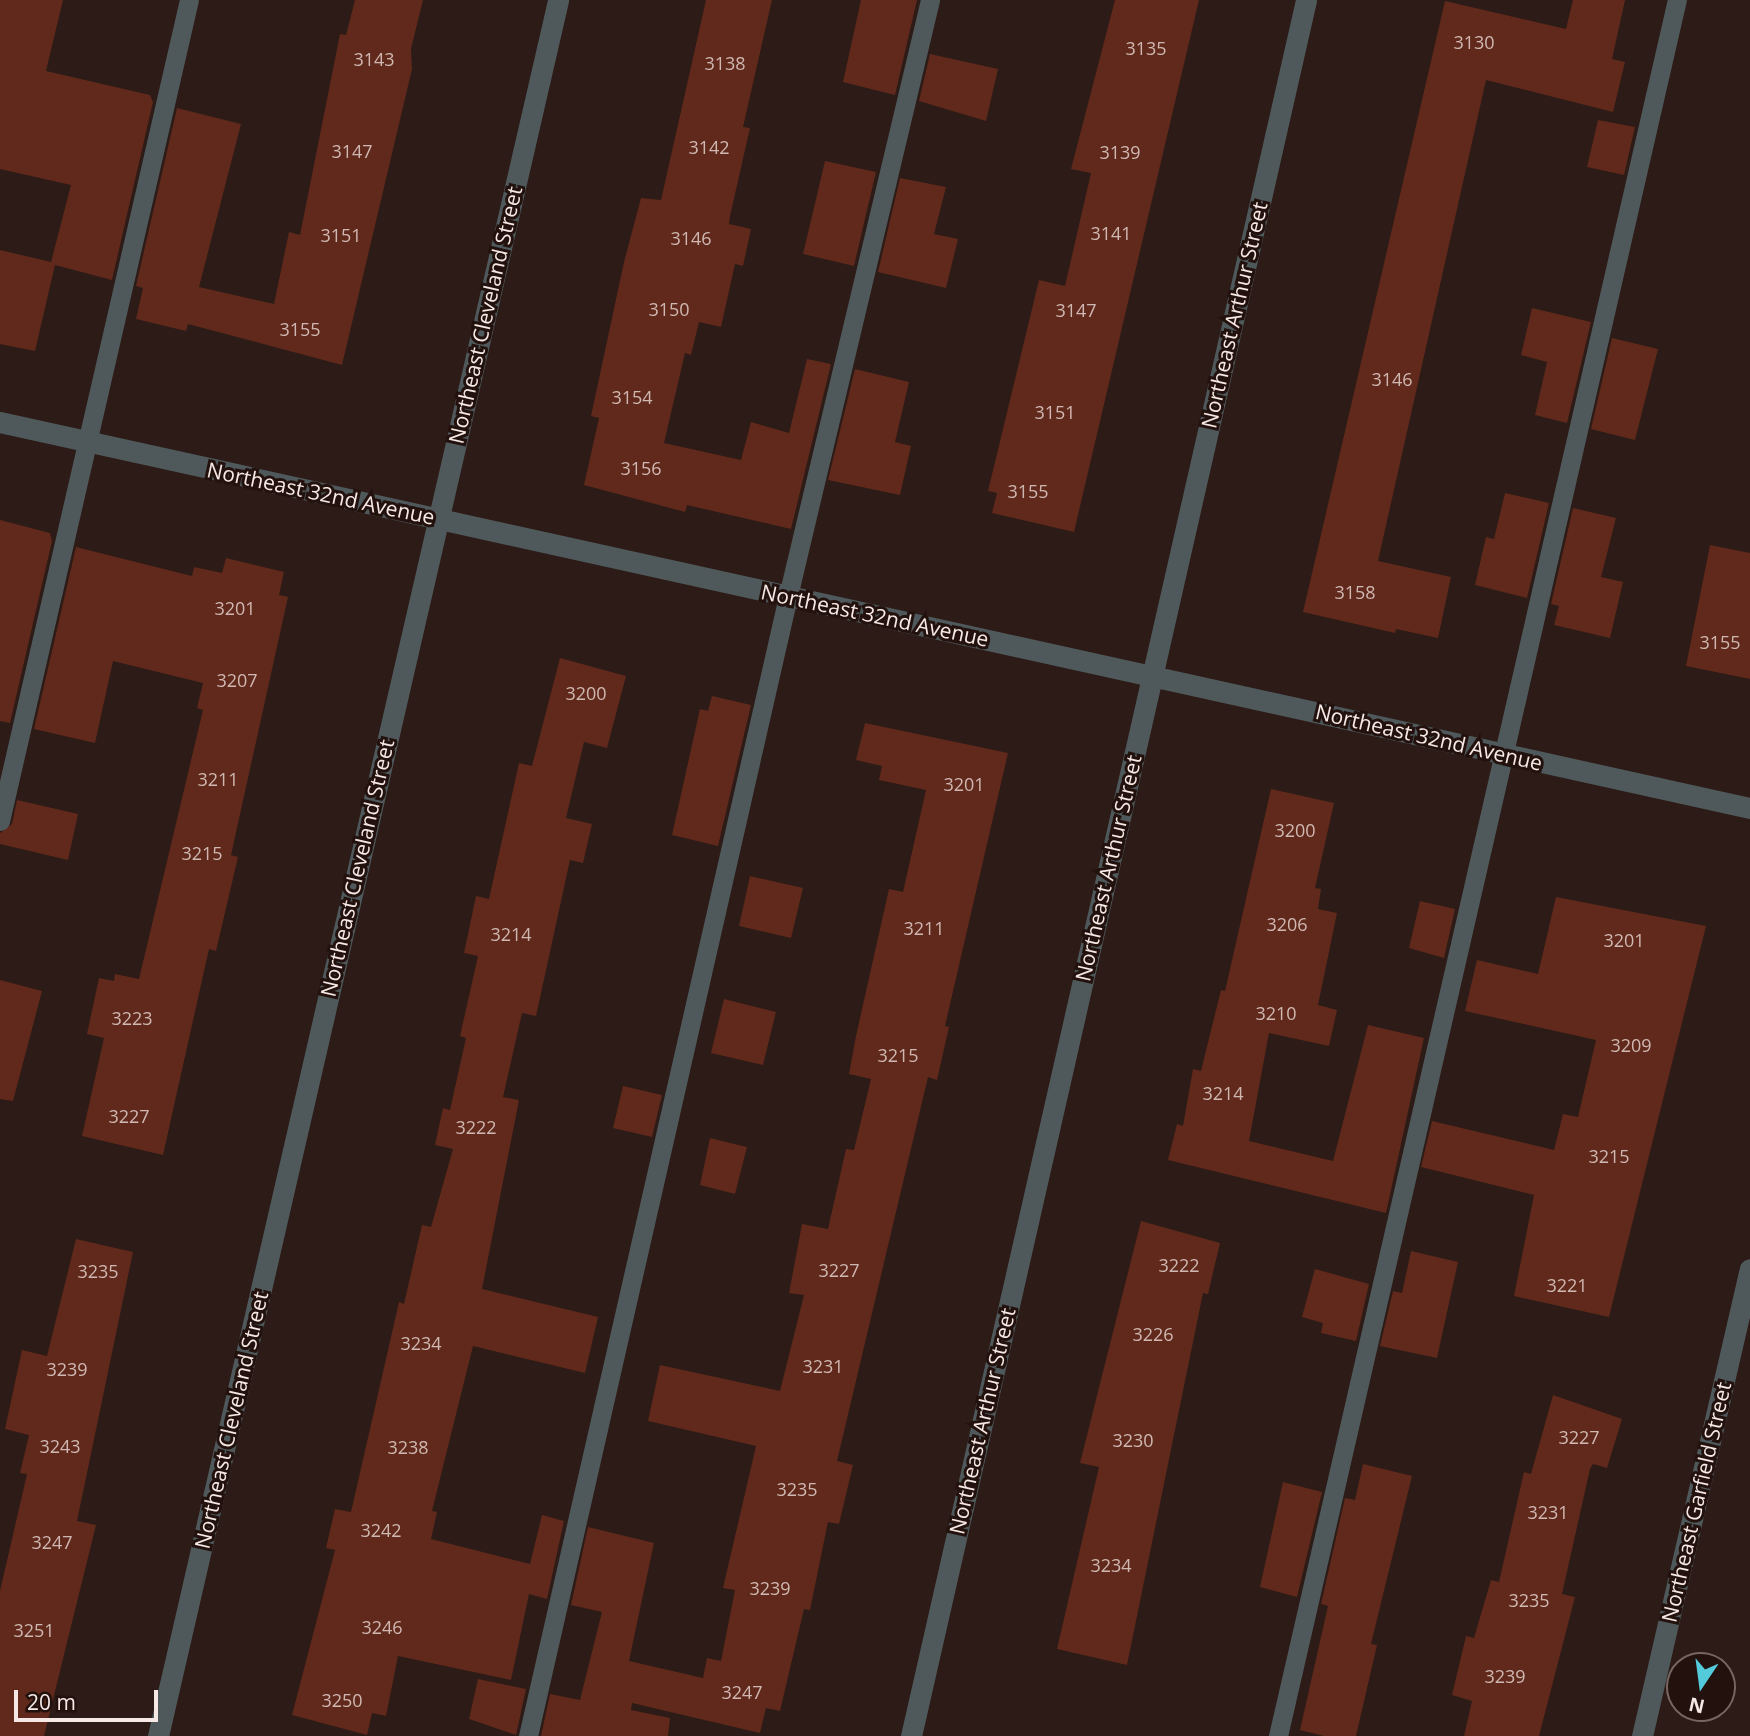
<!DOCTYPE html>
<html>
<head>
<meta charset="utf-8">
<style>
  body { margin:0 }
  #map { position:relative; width:1750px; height:1736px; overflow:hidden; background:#2c1b16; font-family:"Open Sans",sans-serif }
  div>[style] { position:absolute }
  .building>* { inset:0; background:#60291b }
  .lane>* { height:19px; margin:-9.5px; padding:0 9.5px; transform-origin:9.5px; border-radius:9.5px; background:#4f595b }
  .street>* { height:21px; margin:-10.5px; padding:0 10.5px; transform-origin:10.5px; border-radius:10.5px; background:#4f595b }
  span { translate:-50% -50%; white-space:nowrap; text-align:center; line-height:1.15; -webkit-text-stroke:6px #22110d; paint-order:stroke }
  .number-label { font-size:18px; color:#d0b8b2 }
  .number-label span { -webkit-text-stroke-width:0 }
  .street-label { font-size:21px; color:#f5e8e5 }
  .north { position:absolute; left:1666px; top:1652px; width:70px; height:70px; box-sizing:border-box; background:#22110d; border:2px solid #766763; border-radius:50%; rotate:193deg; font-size:19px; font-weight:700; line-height:28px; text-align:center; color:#f5e8e5 }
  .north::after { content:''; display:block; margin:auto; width:24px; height:32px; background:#53cbdb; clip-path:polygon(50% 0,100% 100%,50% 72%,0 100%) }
  .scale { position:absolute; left:14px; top:1690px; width:144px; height:32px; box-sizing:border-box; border:4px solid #f5e8e5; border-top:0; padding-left:9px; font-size:21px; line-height:24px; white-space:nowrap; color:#f5e8e5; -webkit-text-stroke:5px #22110d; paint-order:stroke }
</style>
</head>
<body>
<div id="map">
  <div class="building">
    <i style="clip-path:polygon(0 0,63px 0,46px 71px,150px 95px,153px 102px,112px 280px,55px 265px,35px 351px,0 344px,0 250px,51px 262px,71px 185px,0 169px)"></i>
    <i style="clip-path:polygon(355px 0,423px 0,411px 49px,412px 69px,342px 365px,188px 324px,186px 331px,136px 319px,143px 288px,136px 286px,177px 108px,241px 124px,199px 287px,274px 304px,289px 232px,300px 235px,340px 34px,346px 35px)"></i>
    <i style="clip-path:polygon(706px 0,772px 0,743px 127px,750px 128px,730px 216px,729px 224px,751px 229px,743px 266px,735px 264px,721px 327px,699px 322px,691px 355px,685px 353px,664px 443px,741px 460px,751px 422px,789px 433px,807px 359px,831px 364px,791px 529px,687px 505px,685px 512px,584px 485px,599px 418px,591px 416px,624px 262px,641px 198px,661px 200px)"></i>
    <i style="clip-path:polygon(861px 0,917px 0,895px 95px,843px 82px)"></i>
    <i style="clip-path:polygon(1115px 0,1199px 0,1074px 532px,992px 513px,997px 493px,988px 491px,1039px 280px,1065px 286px,1091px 173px,1071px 169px)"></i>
    <i style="clip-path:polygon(1573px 0,1625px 0,1612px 59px,1625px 62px,1613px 112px,1486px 80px,1378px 561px,1451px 577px,1438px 638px,1396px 629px,1395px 633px,1303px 612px,1445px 1px,1566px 29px)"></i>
    <i style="clip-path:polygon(930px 54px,998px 69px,986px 121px,919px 101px)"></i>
    <i style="clip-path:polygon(1598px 120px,1635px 127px,1624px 175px,1587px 167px)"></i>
    <i style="clip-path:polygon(825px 161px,876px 172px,854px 266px,803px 254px)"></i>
    <i style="clip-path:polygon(900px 178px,946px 187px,934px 234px,958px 239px,946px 288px,878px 272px)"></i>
    <i style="clip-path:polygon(1532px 308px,1591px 322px,1567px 423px,1535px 415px,1547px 362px,1521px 355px)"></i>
    <i style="clip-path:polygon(1612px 338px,1658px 349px,1635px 440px,1591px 429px)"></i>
    <i style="clip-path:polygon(855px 369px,909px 382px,895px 442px,911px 446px,900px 495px,828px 480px)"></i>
    <i style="clip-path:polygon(1505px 493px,1549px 503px,1527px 598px,1475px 585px,1486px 537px,1494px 539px)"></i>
    <i style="clip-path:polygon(1573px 508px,1616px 518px,1601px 577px,1623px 582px,1610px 638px,1554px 625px,1559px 606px,1551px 604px)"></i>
    <i style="clip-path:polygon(0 520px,50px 533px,52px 541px,10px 723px,0 721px)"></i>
    <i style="clip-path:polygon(1710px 545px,1750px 553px,1750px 679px,1686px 666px)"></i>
    <i style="clip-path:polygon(76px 547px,192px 576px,194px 567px,222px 573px,226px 558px,284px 572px,279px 595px,288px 597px,231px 855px,238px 857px,216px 951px,209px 949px,163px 1155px,82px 1136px,104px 1038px,87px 1034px,99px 978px,114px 981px,115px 974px,139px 979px,203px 710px,197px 708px,203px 683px,113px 661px,95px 743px,34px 729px)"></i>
    <i style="clip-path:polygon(560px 658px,626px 676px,607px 748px,584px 742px,566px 818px,592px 824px,583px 863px,570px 860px,536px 1016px,522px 1013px,503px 1097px,519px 1100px,482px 1289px,598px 1317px,585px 1373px,473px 1346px,432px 1511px,437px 1512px,431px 1539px,530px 1564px,542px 1515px,564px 1521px,547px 1599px,529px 1594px,511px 1680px,398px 1656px,386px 1716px,372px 1713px,367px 1735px,292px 1715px,335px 1550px,326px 1548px,335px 1509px,351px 1512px,399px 1302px,404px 1304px,422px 1225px,431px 1227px,453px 1149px,435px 1145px,443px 1108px,450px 1110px,466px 1038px,460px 1036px,478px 956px,464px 953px,476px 896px,489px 899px,519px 763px,532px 766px)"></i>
    <i style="clip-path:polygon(712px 696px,751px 705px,718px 846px,672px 835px,700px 709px,708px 711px)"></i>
    <i style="clip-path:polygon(865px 723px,1008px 753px,945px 1026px,949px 1027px,937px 1080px,928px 1077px,837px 1461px,853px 1465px,839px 1524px,828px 1522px,810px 1610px,804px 1609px,780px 1711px,766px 1708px,760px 1733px,632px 1703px,631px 1710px,670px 1718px,668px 1736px,541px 1736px,550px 1694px,580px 1700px,602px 1612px,571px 1605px,588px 1527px,654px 1543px,629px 1661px,703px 1678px,707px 1658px,721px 1661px,735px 1590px,723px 1588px,756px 1446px,648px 1421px,660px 1365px,780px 1391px,804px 1295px,789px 1293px,802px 1224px,828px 1229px,846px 1149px,854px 1150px,871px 1079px,849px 1074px,856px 1036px,889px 889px,903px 892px,926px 790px,879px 780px,882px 766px,856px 760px)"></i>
    <i style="clip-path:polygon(1271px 789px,1334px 803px,1315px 888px,1321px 889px,1318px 909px,1337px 913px,1318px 1005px,1337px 1010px,1329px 1046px,1269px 1033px,1249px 1141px,1333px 1161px,1368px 1025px,1424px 1038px,1386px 1213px,1168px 1160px,1177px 1124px,1183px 1126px,1193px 1069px,1201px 1071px,1221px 990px,1225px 991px)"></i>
    <i style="clip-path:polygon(17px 800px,78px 814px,68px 860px,0 844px,0 833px,12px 824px)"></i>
    <i style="clip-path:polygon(750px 876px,803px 888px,791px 938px,739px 926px)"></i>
    <i style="clip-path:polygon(1556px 897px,1706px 926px,1609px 1317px,1514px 1296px,1534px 1195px,1421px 1167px,1432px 1121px,1554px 1150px,1563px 1114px,1578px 1117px,1596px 1040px,1465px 1011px,1477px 960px,1538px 974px)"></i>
    <i style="clip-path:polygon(1420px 901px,1455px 909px,1444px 958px,1409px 948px)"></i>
    <i style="clip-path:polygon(0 980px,42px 991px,13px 1101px,0 1099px)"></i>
    <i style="clip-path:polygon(724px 999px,776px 1012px,763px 1065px,711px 1053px)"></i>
    <i style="clip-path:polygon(623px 1086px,662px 1095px,652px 1137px,613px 1128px)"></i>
    <i style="clip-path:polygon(710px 1138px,747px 1147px,735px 1194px,700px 1185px)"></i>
    <i style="clip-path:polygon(1141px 1221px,1220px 1243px,1208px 1294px,1203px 1293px,1127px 1665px,1057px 1649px,1099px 1467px,1080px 1463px)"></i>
    <i style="clip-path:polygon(76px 1239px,133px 1252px,77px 1521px,96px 1525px,44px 1736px,0 1736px,0 1591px,27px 1474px,20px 1473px,29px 1435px,5px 1429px,22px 1350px,47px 1356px)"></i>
    <i style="clip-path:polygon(1411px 1251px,1458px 1262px,1437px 1358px,1380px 1346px,1393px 1291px,1402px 1293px)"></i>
    <i style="clip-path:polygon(1315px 1269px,1369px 1284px,1356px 1341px,1321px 1333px,1323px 1323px,1302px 1317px)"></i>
    <i style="clip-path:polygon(1553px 1395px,1622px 1419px,1607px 1468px,1593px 1464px,1590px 1469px,1562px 1594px,1575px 1597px,1539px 1736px,1464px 1736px,1472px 1701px,1452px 1695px,1466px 1636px,1474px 1638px,1491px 1580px,1499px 1582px,1524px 1472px,1531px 1474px)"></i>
    <i style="clip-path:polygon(1363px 1464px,1412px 1476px,1371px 1644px,1377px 1645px,1356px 1736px,1324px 1736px,1300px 1730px,1328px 1606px,1321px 1604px,1345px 1498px,1355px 1500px)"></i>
    <i style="clip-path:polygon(1283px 1482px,1322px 1492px,1297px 1597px,1260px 1587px)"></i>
    <i style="clip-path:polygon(478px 1679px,526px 1689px,516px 1735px,469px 1719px)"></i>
  </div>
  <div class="lane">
    <i style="left:0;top:821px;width:842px;rotate:-77.04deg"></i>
    <i style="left:528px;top:1736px;width:1169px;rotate:-77.15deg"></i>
    <i style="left:788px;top:596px;width:613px;rotate:-76.6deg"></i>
    <i style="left:1278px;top:1736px;width:1781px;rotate:-77.06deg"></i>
  </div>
  <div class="street">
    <i style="left:0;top:422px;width:1792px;rotate:12.44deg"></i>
    <i style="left:158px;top:1736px;width:1781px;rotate:-77.02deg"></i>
    <i style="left:911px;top:1736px;width:1780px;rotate:-77.18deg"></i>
    <i style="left:1642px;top:1736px;width:479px;rotate:-77deg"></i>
  </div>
  <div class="number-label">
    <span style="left:1474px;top:42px">3130</span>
    <span style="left:1146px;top:48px">3135</span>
    <span style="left:374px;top:59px">3143</span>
    <span style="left:725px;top:63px">3138</span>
    <span style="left:709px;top:147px">3142</span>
    <span style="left:352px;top:151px">3147</span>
    <span style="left:1120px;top:152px">3139</span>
    <span style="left:1111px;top:233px">3141</span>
    <span style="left:341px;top:235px">3151</span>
    <span style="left:691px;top:238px">3146</span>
    <span style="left:669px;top:309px">3150</span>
    <span style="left:1076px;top:310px">3147</span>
    <span style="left:300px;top:329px">3155</span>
    <span style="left:1392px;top:379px">3146</span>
    <span style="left:632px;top:397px">3154</span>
    <span style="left:1055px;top:412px">3151</span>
    <span style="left:641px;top:468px">3156</span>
    <span style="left:1028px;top:491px">3155</span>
    <span style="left:1355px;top:592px">3158</span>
    <span style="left:235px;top:608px">3201</span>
    <span style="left:1720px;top:642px">3155</span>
    <span style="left:237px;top:680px">3207</span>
    <span style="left:586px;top:693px">3200</span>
    <span style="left:218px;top:779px">3211</span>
    <span style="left:964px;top:784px">3201</span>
    <span style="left:1295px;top:830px">3200</span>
    <span style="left:202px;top:853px">3215</span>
    <span style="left:1287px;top:924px">3206</span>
    <span style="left:924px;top:928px">3211</span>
    <span style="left:511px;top:934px">3214</span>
    <span style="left:1624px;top:940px">3201</span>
    <span style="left:1276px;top:1013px">3210</span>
    <span style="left:132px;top:1018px">3223</span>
    <span style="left:1631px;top:1045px">3209</span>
    <span style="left:898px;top:1055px">3215</span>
    <span style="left:1223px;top:1093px">3214</span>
    <span style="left:129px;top:1116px">3227</span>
    <span style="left:476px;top:1127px">3222</span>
    <span style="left:1609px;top:1156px">3215</span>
    <span style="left:1179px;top:1265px">3222</span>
    <span style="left:839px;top:1270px">3227</span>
    <span style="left:98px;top:1271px">3235</span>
    <span style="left:1567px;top:1285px">3221</span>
    <span style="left:1153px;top:1334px">3226</span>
    <span style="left:421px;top:1343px">3234</span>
    <span style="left:823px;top:1366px">3231</span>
    <span style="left:67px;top:1369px">3239</span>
    <span style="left:1579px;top:1437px">3227</span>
    <span style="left:1133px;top:1440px">3230</span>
    <span style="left:60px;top:1446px">3243</span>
    <span style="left:408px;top:1447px">3238</span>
    <span style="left:797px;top:1489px">3235</span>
    <span style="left:1548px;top:1512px">3231</span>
    <span style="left:381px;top:1530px">3242</span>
    <span style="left:52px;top:1542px">3247</span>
    <span style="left:1111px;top:1565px">3234</span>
    <span style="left:770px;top:1588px">3239</span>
    <span style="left:1529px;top:1600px">3235</span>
    <span style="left:382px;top:1627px">3246</span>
    <span style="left:34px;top:1630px">3251</span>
    <span style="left:1505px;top:1676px">3239</span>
    <span style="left:742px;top:1692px">3247</span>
    <span style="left:342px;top:1700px">3250</span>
  </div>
  <div class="street-label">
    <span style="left:485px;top:315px;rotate:-77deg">Northeast Cleveland Street</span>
    <span style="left:1234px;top:315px;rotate:-77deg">Northeast Arthur Street</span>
    <span style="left:321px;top:493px;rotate:12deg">Northeast 32nd Avenue</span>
    <span style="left:875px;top:615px;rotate:12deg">Northeast 32nd Avenue</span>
    <span style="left:1429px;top:737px;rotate:13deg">Northeast 32nd Avenue</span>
    <span style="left:357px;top:868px;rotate:-77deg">Northeast Cleveland Street</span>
    <span style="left:1108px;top:868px;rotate:-77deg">Northeast Arthur Street</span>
    <span style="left:231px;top:1420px;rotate:-77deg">Northeast Cleveland Street</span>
    <span style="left:982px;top:1421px;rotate:-77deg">Northeast Arthur Street</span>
    <span style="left:1696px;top:1502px;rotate:-77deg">Northeast Garfield Street</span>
  </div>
  <div class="north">N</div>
  <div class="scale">20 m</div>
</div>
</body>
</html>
